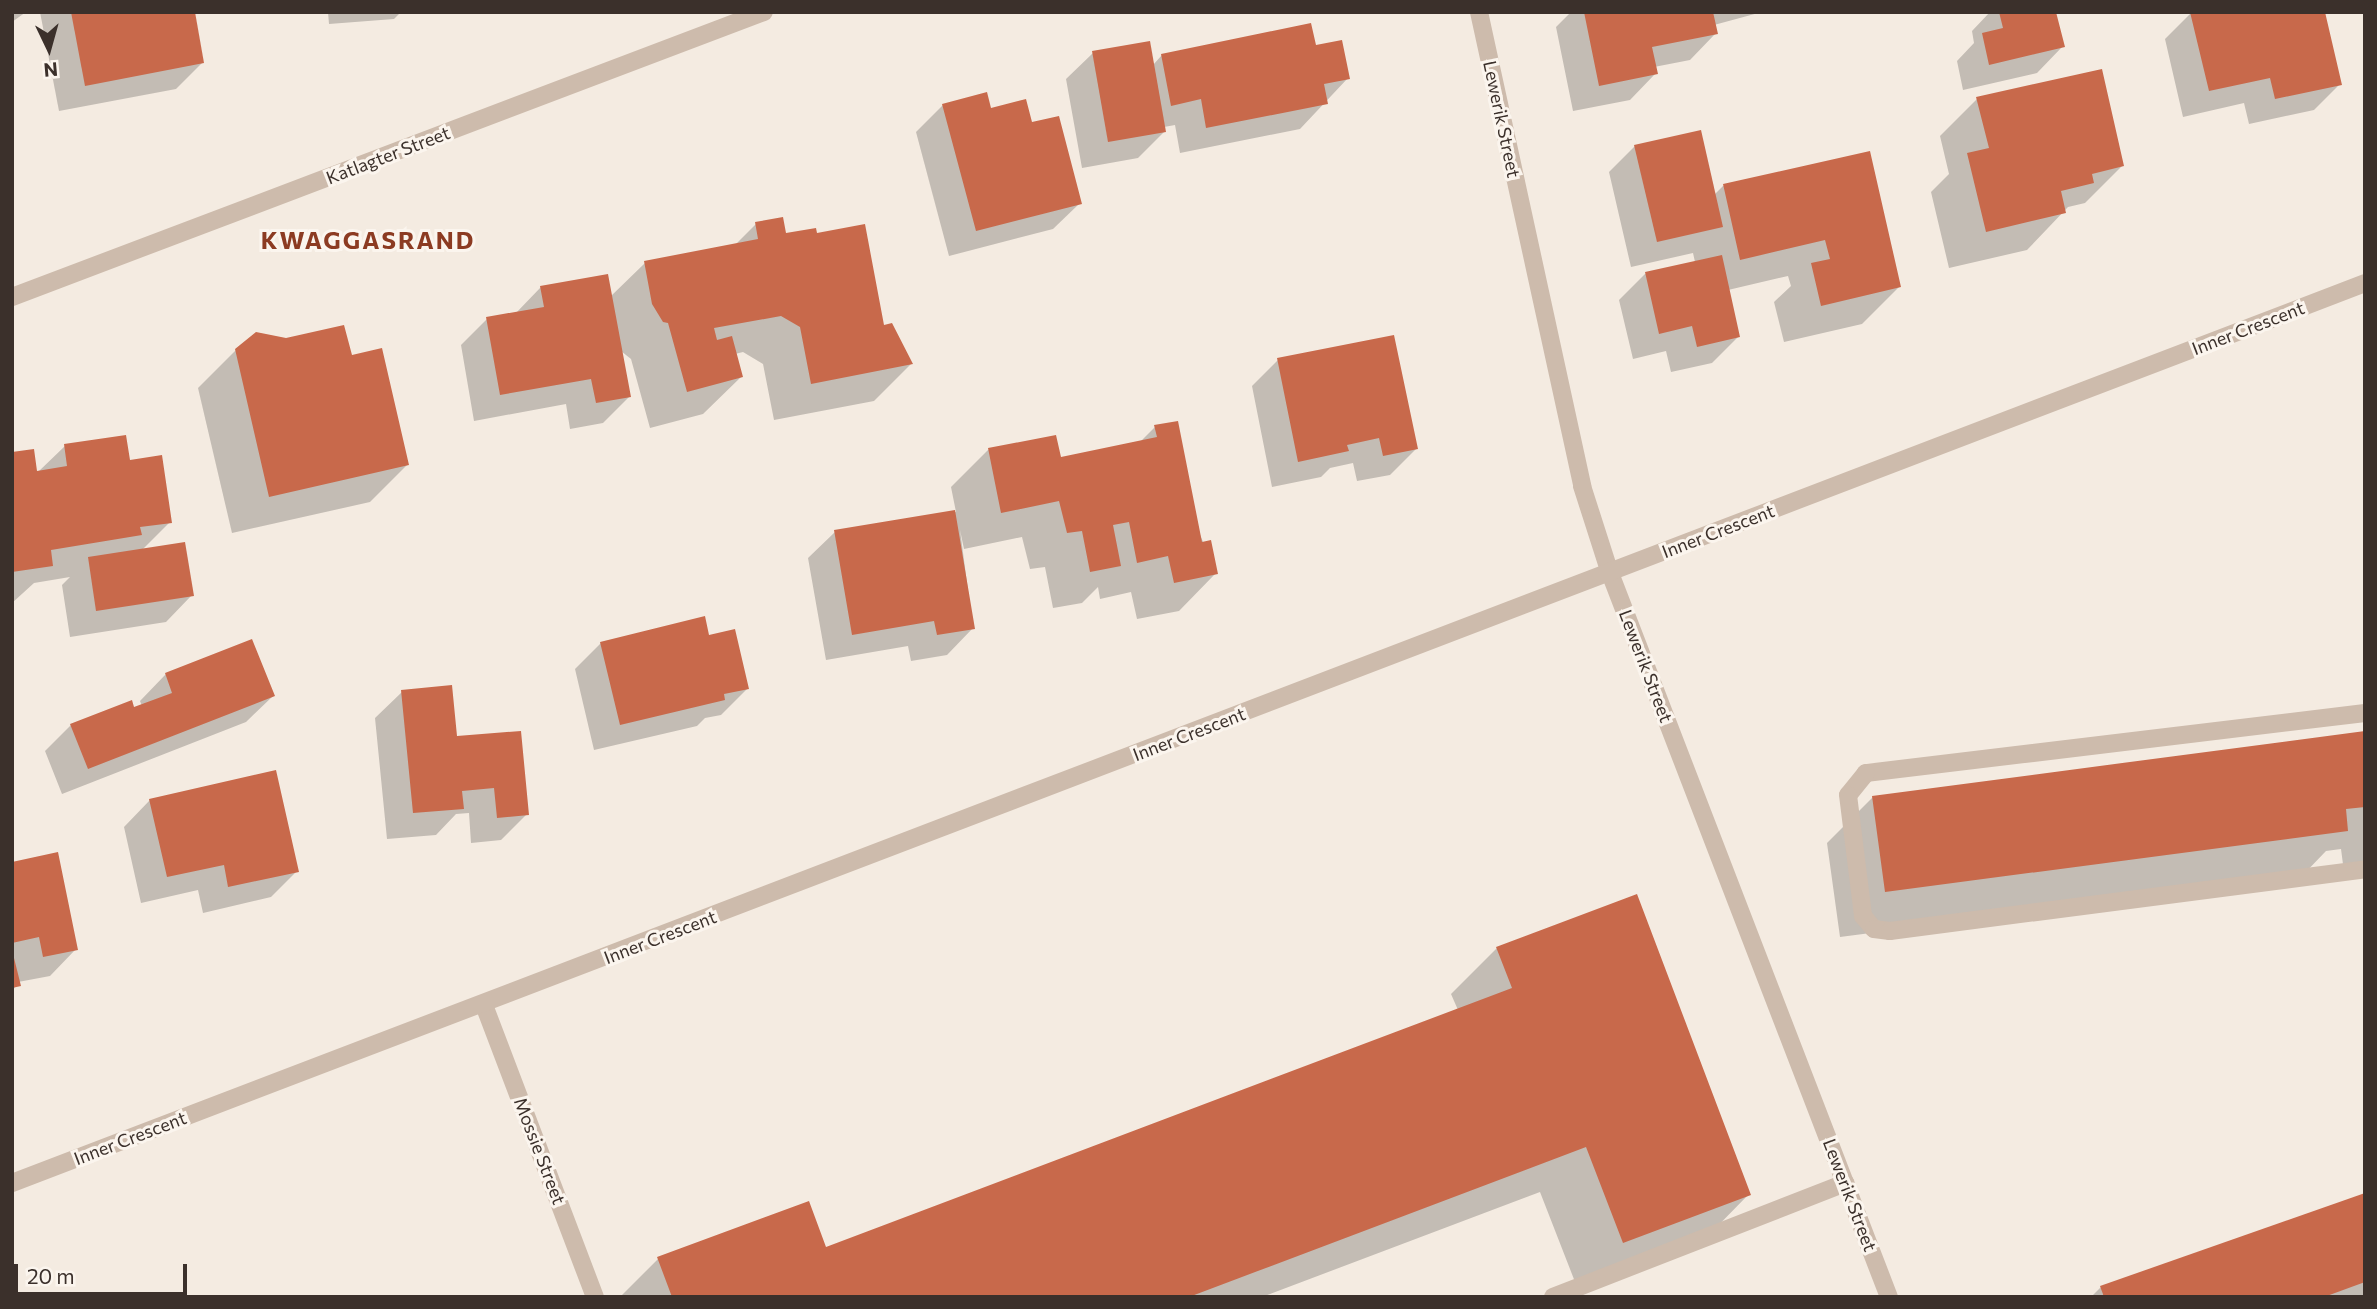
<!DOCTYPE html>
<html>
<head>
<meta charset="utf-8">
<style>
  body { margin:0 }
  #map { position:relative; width:2377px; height:1309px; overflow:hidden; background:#f4ebe1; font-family:Commissioner,sans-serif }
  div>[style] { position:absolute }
  .shadow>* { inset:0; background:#0003 }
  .building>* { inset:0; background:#c8694b }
  .minor>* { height:18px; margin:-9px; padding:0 9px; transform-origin:9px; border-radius:9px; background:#cdbbac }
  span { translate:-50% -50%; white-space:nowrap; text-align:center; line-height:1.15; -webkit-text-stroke:6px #fbf5ee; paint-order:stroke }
  .street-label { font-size:18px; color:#3b302b }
  .district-label { font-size:24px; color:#8c3b22; font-weight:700; letter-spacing:2px }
  .frame { position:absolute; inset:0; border:14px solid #3b302b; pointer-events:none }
  .north { position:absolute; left:14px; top:14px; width:70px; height:70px; -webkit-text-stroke:5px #fbf5ee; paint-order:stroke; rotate:175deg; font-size:19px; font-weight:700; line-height:28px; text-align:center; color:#3b302b }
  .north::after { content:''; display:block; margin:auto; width:24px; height:32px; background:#3b302b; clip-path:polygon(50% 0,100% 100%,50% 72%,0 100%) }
  .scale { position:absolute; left:14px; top:1264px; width:173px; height:32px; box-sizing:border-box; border:4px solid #3b302b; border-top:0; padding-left:9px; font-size:21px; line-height:24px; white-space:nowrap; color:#3b302b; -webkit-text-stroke:5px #fbf5ee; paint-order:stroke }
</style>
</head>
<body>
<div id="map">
  <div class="shadow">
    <i style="clip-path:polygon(12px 12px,26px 12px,12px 22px)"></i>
    <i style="clip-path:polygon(40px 12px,193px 12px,203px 62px,176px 89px,59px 111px)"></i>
    <i style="clip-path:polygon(328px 12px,401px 12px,394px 19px,329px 24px)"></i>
    <i style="clip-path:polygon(1571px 12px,1762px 12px,1714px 25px,1716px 33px,1690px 60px,1654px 67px,1656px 73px,1630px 100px,1573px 111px,1556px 27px)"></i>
    <i style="clip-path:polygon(1990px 12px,2055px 12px,2063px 46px,2037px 73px,1963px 90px,1957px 61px,1974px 43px,1972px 31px)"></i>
    <i style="clip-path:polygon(2191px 13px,2340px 84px,2314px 110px,2249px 124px,2244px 103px,2183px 117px,2165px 39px)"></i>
    <i style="clip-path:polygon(1093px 53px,1153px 65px,1162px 55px,1348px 78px,1300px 129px,1180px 153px,1175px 125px,1164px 127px,1164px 132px,1138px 158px,1082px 168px,1066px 79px)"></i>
    <i style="clip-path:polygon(1977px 99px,2122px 166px,2085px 203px,2068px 207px,2027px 250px,1949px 268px,1931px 192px,1949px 174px,1940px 136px)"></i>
    <i style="clip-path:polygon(943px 105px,990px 110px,1080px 203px,1053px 229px,949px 256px,916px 132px)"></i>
    <i style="clip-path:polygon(1635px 146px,1714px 195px,1723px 186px,1869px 153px,1899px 287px,1862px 324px,1784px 342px,1774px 302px,1791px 286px,1788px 276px,1728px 290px,1738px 337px,1712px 363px,1671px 372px,1666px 351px,1633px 359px,1619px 300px,1645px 274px,1695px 262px,1693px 253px,1631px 267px,1609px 172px)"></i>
    <i style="clip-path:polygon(756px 224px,785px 235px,816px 235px,911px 364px,874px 401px,774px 420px,763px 364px,743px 352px,735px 354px,741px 377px,703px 414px,650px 428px,631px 359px,621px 351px,629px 397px,603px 423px,570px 429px,566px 404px,474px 421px,461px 345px,487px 319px,515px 314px,541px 287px,610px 297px,645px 263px,735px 245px)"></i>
    <i style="clip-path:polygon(236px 350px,350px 357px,407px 465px,370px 502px,232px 533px,198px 388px)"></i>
    <i style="clip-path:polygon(1278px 360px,1416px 449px,1390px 475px,1357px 481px,1353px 463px,1330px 468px,1321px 477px,1272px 487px,1252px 386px)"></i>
    <i style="clip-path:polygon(1155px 427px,1216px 573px,1179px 611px,1137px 619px,1131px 592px,1100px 599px,1098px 587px,1082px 603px,1053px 608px,1045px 567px,1030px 569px,1022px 537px,964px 549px,960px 530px,973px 628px,947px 655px,911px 661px,908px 646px,826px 660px,808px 558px,835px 532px,956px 512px,951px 487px,988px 450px,1055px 437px,1060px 459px,1139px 443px)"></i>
    <i style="clip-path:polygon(65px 446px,128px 462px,170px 522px,142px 550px,192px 595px,166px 622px,70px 637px,62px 585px,70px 577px,34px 583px,12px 603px,12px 454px,38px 472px)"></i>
    <i style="clip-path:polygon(708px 637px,747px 689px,721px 715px,705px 718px,697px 726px,594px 750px,575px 669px,601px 643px)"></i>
    <i style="clip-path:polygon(166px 674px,273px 696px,246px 722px,62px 794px,45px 751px,71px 725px,142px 706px,140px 701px)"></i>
    <i style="clip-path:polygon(402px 692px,455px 738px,527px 814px,501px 840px,471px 843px,469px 813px,456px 814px,436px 835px,387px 839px,375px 718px)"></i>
    <i style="clip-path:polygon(2365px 733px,2365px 869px,2344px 872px,2341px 849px,2326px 851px,2301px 877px,1840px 937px,1827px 843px,1873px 797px)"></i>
    <i style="clip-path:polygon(150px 800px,297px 871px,271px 897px,203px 913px,198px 890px,141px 903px,124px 827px)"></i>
    <i style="clip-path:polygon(12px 863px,76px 949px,50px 976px,18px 982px,12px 992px)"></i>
    <i style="clip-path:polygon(1497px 948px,1749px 1194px,1704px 1240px,1577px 1287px,1540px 1192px,1262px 1297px,620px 1297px,658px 1259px,825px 1249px,1458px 1010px,1451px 994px)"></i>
    <i style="clip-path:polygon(2365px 1195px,2365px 1297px,2091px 1297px,2101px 1287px)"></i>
  </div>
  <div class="building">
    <i style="clip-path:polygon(71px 12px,195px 12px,204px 63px,85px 86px)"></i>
    <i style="clip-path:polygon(1584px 12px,1713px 12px,1718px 34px,1652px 47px,1658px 74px,1599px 86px)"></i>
    <i style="clip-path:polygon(1999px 12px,2056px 12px,2065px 47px,1989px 65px,1982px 33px,2003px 28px)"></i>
    <i style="clip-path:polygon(2190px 12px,2325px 12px,2342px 85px,2275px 99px,2270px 78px,2209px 91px)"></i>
    <i style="clip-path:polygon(1311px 23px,1316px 45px,1342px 40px,1350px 79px,1324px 84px,1328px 104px,1206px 128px,1201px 99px,1171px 106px,1161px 54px)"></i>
    <i style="clip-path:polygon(1150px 41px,1166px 132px,1108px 142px,1092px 51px)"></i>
    <i style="clip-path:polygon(2102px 69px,2124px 166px,2092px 174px,2094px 183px,2061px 191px,2066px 213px,1986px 232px,1967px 153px,1989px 148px,1976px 97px)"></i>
    <i style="clip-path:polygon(987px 92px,991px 108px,1026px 99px,1032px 122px,1059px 116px,1082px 204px,976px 231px,942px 104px)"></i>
    <i style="clip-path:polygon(1701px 130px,1723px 227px,1657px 242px,1634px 145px)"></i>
    <i style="clip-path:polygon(1870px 151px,1901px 287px,1821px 306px,1811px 263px,1830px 259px,1825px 240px,1740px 260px,1723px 184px)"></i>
    <i style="clip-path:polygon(783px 217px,786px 233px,816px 228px,817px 233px,865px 224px,884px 325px,892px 323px,913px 364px,811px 384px,800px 327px,781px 316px,714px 328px,717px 340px,732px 336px,743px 377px,687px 392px,668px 323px,663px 322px,652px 304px,644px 261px,758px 239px,755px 222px)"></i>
    <i style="clip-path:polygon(1722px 255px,1740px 337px,1697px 347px,1692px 326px,1659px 334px,1645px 272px)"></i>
    <i style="clip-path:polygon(608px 274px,631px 397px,596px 403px,591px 379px,500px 395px,486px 317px,544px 307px,540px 286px)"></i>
    <i style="clip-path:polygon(344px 325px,352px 355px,382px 348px,409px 465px,269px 497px,235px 349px,256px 332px,286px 338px)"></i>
    <i style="clip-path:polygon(1394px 335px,1418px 449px,1383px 456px,1379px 438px,1347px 445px,1349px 451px,1298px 462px,1277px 358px)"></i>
    <i style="clip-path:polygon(1178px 421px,1202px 542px,1211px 540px,1218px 574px,1174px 583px,1168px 556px,1137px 563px,1129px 522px,1113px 525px,1121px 566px,1090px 572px,1082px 531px,1067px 533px,1059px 501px,1001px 513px,988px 448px,1056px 435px,1061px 457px,1157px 437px,1154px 425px)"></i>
    <i style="clip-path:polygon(126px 435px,130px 460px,162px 455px,172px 523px,140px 527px,142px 535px,51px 550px,53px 566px,12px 572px,12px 452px,34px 449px,37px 471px,67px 466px,64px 444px)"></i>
    <i style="clip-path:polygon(955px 510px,975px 629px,937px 635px,934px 621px,852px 635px,834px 530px)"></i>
    <i style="clip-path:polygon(185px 542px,194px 596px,96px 611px,88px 557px)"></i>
    <i style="clip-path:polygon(705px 616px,709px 635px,735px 629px,749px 689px,724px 694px,725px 700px,620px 725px,600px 642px)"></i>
    <i style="clip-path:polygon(252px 639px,275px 696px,88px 769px,70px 724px,132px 700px,134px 707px,172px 693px,165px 673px)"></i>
    <i style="clip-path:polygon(452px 685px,457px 736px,521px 731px,529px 815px,497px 818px,494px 788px,462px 791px,464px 809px,413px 813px,401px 690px)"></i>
    <i style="clip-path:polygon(2365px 731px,2365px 807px,2346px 809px,2348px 831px,1885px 892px,1872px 796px)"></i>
    <i style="clip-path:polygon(276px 770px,299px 872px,228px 887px,224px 865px,167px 877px,149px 799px)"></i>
    <i style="clip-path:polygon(58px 852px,78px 950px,43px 957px,39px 937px,12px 943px,12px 862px)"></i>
    <i style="clip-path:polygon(1637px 894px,1751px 1195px,1623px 1243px,1586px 1147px,1189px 1297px,672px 1297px,657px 1257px,809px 1201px,826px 1247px,1512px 988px,1496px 947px)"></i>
    <i style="clip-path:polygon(12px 950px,21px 986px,12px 988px)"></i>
    <i style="clip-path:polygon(2365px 1193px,2365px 1282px,2324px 1297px,2104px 1297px,2100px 1286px)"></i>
  </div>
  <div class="minor">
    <i style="left:1479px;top:12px;width:485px;rotate:77.7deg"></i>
    <i style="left:1582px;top:486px;width:91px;rotate:72.2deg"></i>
    <i style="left:1610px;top:573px;width:776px;rotate:68.93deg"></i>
    <i style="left:12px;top:297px;width:804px;rotate:-20.76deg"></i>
    <i style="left:2365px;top:713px;width:503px;rotate:173.14deg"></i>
    <i style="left:1866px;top:773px;width:28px;rotate:129deg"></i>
    <i style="left:1848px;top:795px;width:122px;rotate:82.9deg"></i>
    <i style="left:1863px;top:916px;width:17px;rotate:50deg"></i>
    <i style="left:1874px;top:929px;width:16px;rotate:7deg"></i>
    <i style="left:1890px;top:931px;width:479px;rotate:-7.4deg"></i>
    <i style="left:484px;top:1005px;width:312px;rotate:69.2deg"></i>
    <i style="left:12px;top:1183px;width:2519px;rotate:-20.93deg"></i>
    <i style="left:1553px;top:1297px;width:314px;rotate:-21.3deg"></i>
  </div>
  <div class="street-label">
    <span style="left:1502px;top:119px;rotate:78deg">Lewerik Street</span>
    <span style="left:388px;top:155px;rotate:-21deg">Katlagter Street</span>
    <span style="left:2248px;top:328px;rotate:-21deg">Inner Crescent</span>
    <span style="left:1718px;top:531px;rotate:-21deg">Inner Crescent</span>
    <span style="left:1646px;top:666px;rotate:69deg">Lewerik Street</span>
    <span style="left:1189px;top:734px;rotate:-21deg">Inner Crescent</span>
    <span style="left:660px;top:937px;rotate:-21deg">Inner Crescent</span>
    <span style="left:130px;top:1138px;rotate:-21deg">Inner Crescent</span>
    <span style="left:540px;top:1151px;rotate:69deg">Mossie Street</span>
    <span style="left:1850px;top:1195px;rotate:69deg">Lewerik Street</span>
  </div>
  <div class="district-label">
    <span style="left:368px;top:240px">KWAGGASRAND</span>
  </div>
  <div class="frame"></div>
  <div class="north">N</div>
  <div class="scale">20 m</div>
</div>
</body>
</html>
